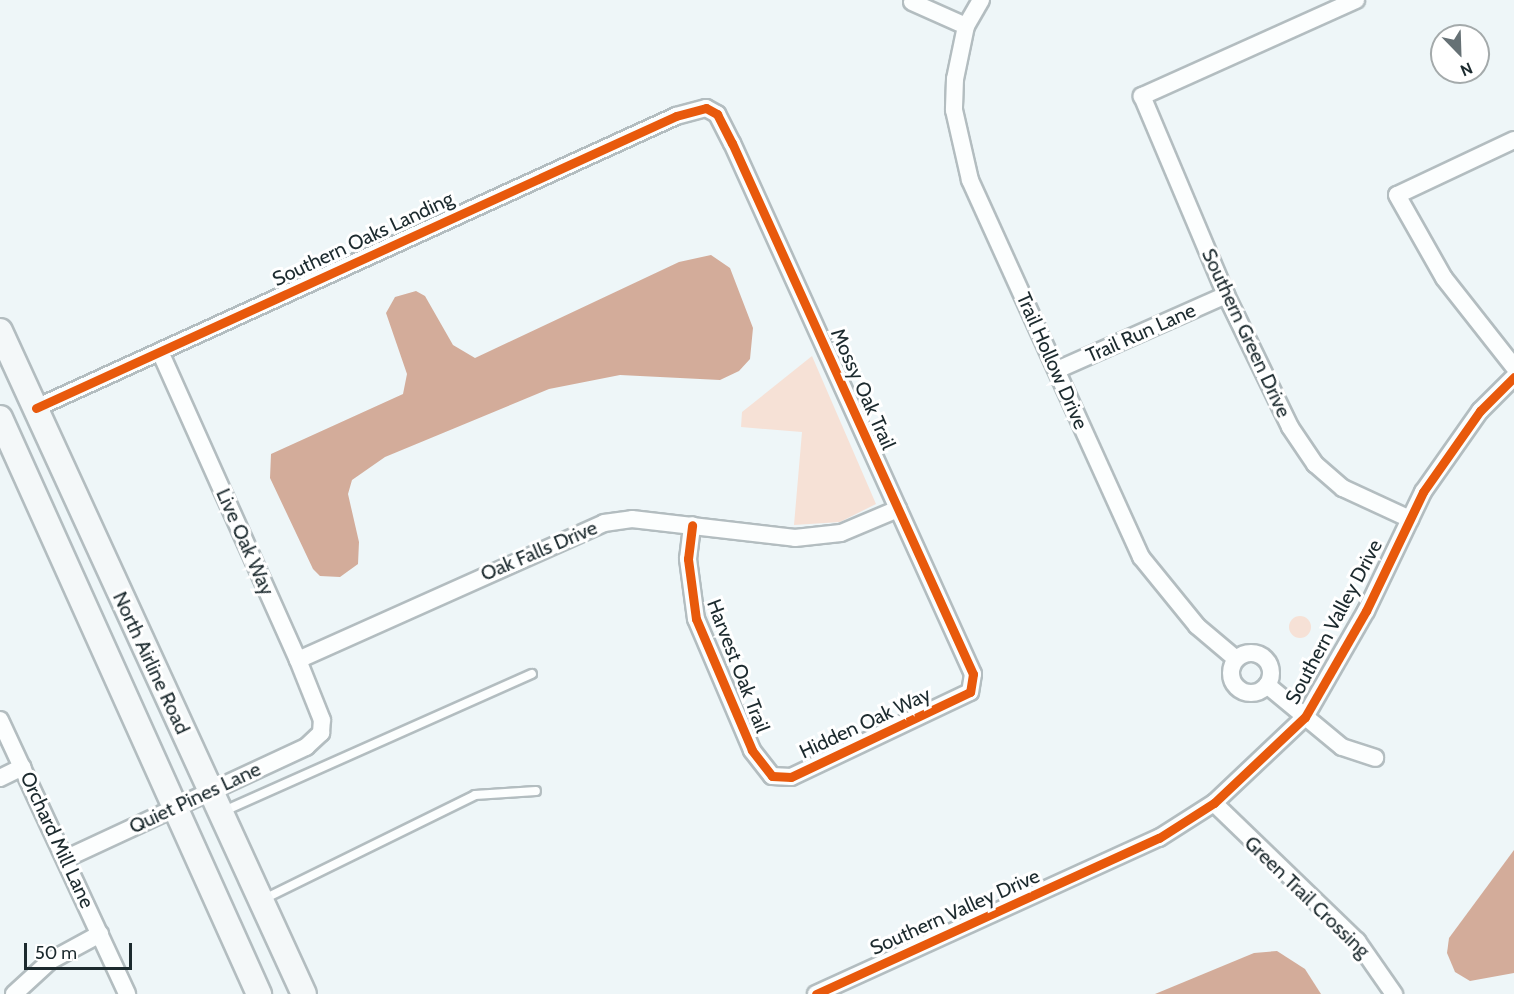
<!DOCTYPE html>
<html>
<head>
<meta charset="utf-8">
<style>
  body { margin:0 }
  #map { position:relative; width:1514px; height:994px; overflow:hidden; background:#eef6f8; font-family:Cabin,sans-serif }
  div>[style] { position:absolute }
  .green>* { inset:0; background:#f6e1d6 }
  .round { border-radius:50% }
  .water>* { inset:0; background:#d3ac9a }
  .roads { filter:drop-shadow(2px 0 #b3bdc0) drop-shadow(-2px 0 #b3bdc0) drop-shadow(0 2px #b3bdc0) drop-shadow(0 -2px #b3bdc0) }
  .service>* { height:8px; margin:-4px; padding:0 4px; transform-origin:4px; border-radius:4px; background:#fcfefe }
  .minor>* { height:16px; margin:-8px; padding:0 8px; transform-origin:8px; border-radius:8px; background:#fcfefe }
  .minor>.ring { margin:-8px; padding:0; box-sizing:content-box; background:none; border:16px solid #fcfefe; border-radius:50% }
  .secondary>* { height:24px; margin:-12px; padding:0 12px; transform-origin:12px; border-radius:12px; background:#f4f8f9 }
  .cycleway>* { height:9px; margin:-4.5px; padding:0 4.5px; transform-origin:4.5px; border-radius:4.5px; background:#e8590c }
  span { translate:-50% -50%; white-space:nowrap; text-align:center; line-height:1.15; -webkit-text-stroke:6px #fff; paint-order:stroke }
  .street-label { font-size:20px; color:#1c2a2e }
  .north { position:absolute; left:1430px; top:24px; width:60px; height:60px; box-sizing:border-box; background:#fff; border:2px solid #a4aaab; border-radius:50%; rotate:157deg; font-size:16px; font-weight:700; line-height:24px; text-align:center; color:#1c2a2e }
  .north::after { content:''; display:block; margin:auto; width:21px; height:27px; background:#667175; clip-path:polygon(50% 0,100% 100%,50% 72%,0 100%) }
  .scale { position:absolute; left:24px; top:943px; width:108px; height:27px; box-sizing:border-box; border:3px solid #1c2a2e; border-top:0; padding-left:8px; font-size:18px; line-height:21px; white-space:nowrap; color:#1c2a2e; -webkit-text-stroke:4px #fff; paint-order:stroke }
</style>
</head>
<body>
<div id="map">
  <div class="green">
    <i style="clip-path:polygon(812px 356px,876px 504px,840px 522px,794px 525px,802px 432px,741px 427px,742px 412px)"></i>
    <i class="round" style="left:1289px;top:616px;width:22px;height:22px"></i>
  </div>
  <div class="water">
    <i style="clip-path:polygon(711px 255px,730px 268px,753px 328px,750px 359px,739px 371px,720px 380px,620px 375px,549px 389px,385px 457px,352px 480px,348px 494px,359px 542px,358px 564px,340px 577px,320px 576px,313px 569px,270px 478px,271px 454px,403px 394px,407px 374px,386px 313px,395px 297px,416px 291px,425px 296px,453px 345px,475px 358px,679px 262px)"></i>
    <i style="clip-path:polygon(1514px 850px,1514px 973px,1470px 981px,1455px 972px,1447px 953px,1449px 938px)"></i>
    <i style="clip-path:polygon(1277px 951px,1305px 969px,1321px 994px,1155px 994px,1254px 953px)"></i>
  </div>
  <div class="roads">
    <div class="service">
      <i style="left:224px;top:811px;width:337px;rotate:-24deg"></i>
      <i style="left:262px;top:900px;width:237px;rotate:-26.2deg"></i>
      <i style="left:475px;top:795px;width:61px;rotate:-3.8deg"></i>
    </div>
    <div class="minor">
      <i style="left:981px;top:0;width:30px;rotate:120deg"></i>
      <i style="left:966px;top:26px;width:54px;rotate:101.7deg"></i>
      <i style="left:955px;top:79px;width:31px;rotate:92deg"></i>
      <i style="left:954px;top:110px;width:72px;rotate:77.1deg"></i>
      <i style="left:970px;top:180px;width:414px;rotate:65.6deg"></i>
      <i style="left:1141px;top:557px;width:89px;rotate:50.9deg"></i>
      <i style="left:1197px;top:626px;width:51px;rotate:40.2deg"></i>
      <i style="left:1356px;top:0;width:235px;rotate:155.8deg"></i>
      <i style="left:1142px;top:96px;width:216px;rotate:67.1deg"></i>
      <i style="left:1226px;top:295px;width:147px;rotate:64.1deg"></i>
      <i style="left:1290px;top:427px;width:45px;rotate:56deg"></i>
      <i style="left:1315px;top:464px;width:37px;rotate:41deg"></i>
      <i style="left:1343px;top:488px;width:74px;rotate:24.8deg"></i>
      <i style="left:912px;top:2px;width:59px;rotate:24deg"></i>
      <i style="left:1514px;top:140px;width:129px;rotate:154.8deg"></i>
      <i style="left:1397px;top:195px;width:95px;rotate:60.5deg"></i>
      <i style="left:1444px;top:278px;width:113px;rotate:51.8deg"></i>
      <i style="left:1057px;top:370px;width:185px;rotate:-23.9deg"></i>
      <i style="left:36px;top:408px;width:703px;rotate:-24.52deg"></i>
      <i style="left:676px;top:116px;width:31px;rotate:-15deg"></i>
      <i style="left:706px;top:108px;width:13px;rotate:29deg"></i>
      <i style="left:717px;top:114px;width:33px;rotate:63deg"></i>
      <i style="left:732px;top:143px;width:583px;rotate:65.59deg"></i>
      <i style="left:973px;top:674px;width:18px;rotate:99deg"></i>
      <i style="left:970px;top:692px;width:198px;rotate:154.6deg"></i>
      <i style="left:791px;top:777px;width:19px;rotate:-177deg"></i>
      <i style="left:772px;top:776px;width:33px;rotate:-128deg"></i>
      <i style="left:752px;top:750px;width:142px;rotate:-113.1deg"></i>
      <i style="left:696px;top:619px;width:61px;rotate:-97.6deg"></i>
      <i style="left:688px;top:559px;width:34px;rotate:-83deg"></i>
      <i class="ring" style="left:1231px;top:653px;width:24px;height:24px"></i>
      <i style="left:298px;top:660px;width:335px;rotate:-24.1deg"></i>
      <i style="left:604px;top:523px;width:28px;rotate:-8deg"></i>
      <i style="left:632px;top:519px;width:164px;rotate:6.6deg"></i>
      <i style="left:795px;top:538px;width:46px;rotate:-6.2deg"></i>
      <i style="left:841px;top:533px;width:62px;rotate:-22.8deg"></i>
      <i style="left:1267px;top:685px;width:97px;rotate:39.6deg"></i>
      <i style="left:1342px;top:747px;width:35px;rotate:18deg"></i>
      <i style="left:0;top:720px;width:302px;rotate:65.1deg"></i>
      <i style="left:0;top:778px;width:25px;rotate:-26deg"></i>
      <i style="left:1214px;top:803px;width:199px;rotate:44deg"></i>
      <i style="left:1357px;top:941px;width:65px;rotate:55.1deg"></i>
      <i style="left:67px;top:858px;width:264px;rotate:-24.9deg"></i>
      <i style="left:306px;top:747px;width:21px;rotate:-43deg"></i>
      <i style="left:321px;top:733px;width:13px;rotate:-86deg"></i>
      <i style="left:322px;top:720px;width:65px;rotate:-111.8deg"></i>
      <i style="left:298px;top:660px;width:338px;rotate:-114.1deg"></i>
      <i style="left:14px;top:994px;width:49px;rotate:-42.5deg"></i>
      <i style="left:50px;top:961px;width:57px;rotate:-28.4deg"></i>
      <i style="left:816px;top:994px;width:377px;rotate:-24.5deg"></i>
      <i style="left:1159px;top:838px;width:65px;rotate:-32.5deg"></i>
      <i style="left:1214px;top:803px;width:125px;rotate:-43.4deg"></i>
      <i style="left:1305px;top:717px;width:122px;rotate:-60.1deg"></i>
      <i style="left:1366px;top:611px;width:132px;rotate:-64.4deg"></i>
      <i style="left:1423px;top:492px;width:99px;rotate:-54.9deg"></i>
      <i style="left:1480px;top:411px;width:48px;rotate:-45deg"></i>
    </div>
    <div class="secondary">
      <i style="left:0;top:331px;width:729px;rotate:65.37deg"></i>
      <i style="left:0;top:418px;width:632px;rotate:65.79deg"></i>
    </div>
  </div>
  <div class="cycleway">
    <i style="left:36px;top:408px;width:703px;rotate:-24.52deg"></i>
    <i style="left:676px;top:116px;width:31px;rotate:-15deg"></i>
    <i style="left:706px;top:108px;width:13px;rotate:29deg"></i>
    <i style="left:717px;top:114px;width:33px;rotate:63deg"></i>
    <i style="left:732px;top:143px;width:583px;rotate:65.59deg"></i>
    <i style="left:973px;top:674px;width:18px;rotate:99deg"></i>
    <i style="left:970px;top:692px;width:198px;rotate:154.6deg"></i>
    <i style="left:791px;top:777px;width:19px;rotate:-177deg"></i>
    <i style="left:772px;top:776px;width:33px;rotate:-128deg"></i>
    <i style="left:752px;top:750px;width:142px;rotate:-113.1deg"></i>
    <i style="left:696px;top:619px;width:61px;rotate:-97.6deg"></i>
    <i style="left:688px;top:559px;width:34px;rotate:-83deg"></i>
    <i style="left:816px;top:994px;width:377px;rotate:-24.5deg"></i>
    <i style="left:1159px;top:838px;width:65px;rotate:-32.5deg"></i>
    <i style="left:1214px;top:803px;width:125px;rotate:-43.4deg"></i>
    <i style="left:1305px;top:717px;width:122px;rotate:-60.1deg"></i>
    <i style="left:1366px;top:611px;width:132px;rotate:-64.4deg"></i>
    <i style="left:1423px;top:492px;width:99px;rotate:-54.9deg"></i>
    <i style="left:1480px;top:411px;width:48px;rotate:-45deg"></i>
  </div>
  <div class="street-label">
    <span style="left:363px;top:239px;rotate:-25deg">Southern Oaks Landing</span>
    <span style="left:1141px;top:333px;rotate:-24deg">Trail Run Lane</span>
    <span style="left:1246px;top:333px;rotate:65deg">Southern Green Drive</span>
    <span style="left:1052px;top:361px;rotate:66deg">Trail Hollow Drive</span>
    <span style="left:863px;top:389px;rotate:66deg">Mossy Oak Trail</span>
    <span style="left:245px;top:542px;rotate:66deg">Live Oak Way</span>
    <span style="left:539px;top:551px;rotate:-23deg">Oak Falls Drive</span>
    <span style="left:1334px;top:622px;rotate:-62deg">Southern Valley Drive</span>
    <span style="left:151px;top:663px;rotate:65deg">North Airline Road</span>
    <span style="left:738px;top:666px;rotate:69deg">Harvest Oak Trail</span>
    <span style="left:865px;top:723px;rotate:-25deg">Hidden Oak Way</span>
    <span style="left:195px;top:798px;rotate:-25deg">Quiet Pines Lane</span>
    <span style="left:57px;top:840px;rotate:65deg">Orchard Mill Lane</span>
    <span style="left:1307px;top:897px;rotate:44deg">Green Trail Crossing</span>
    <span style="left:955px;top:912px;rotate:-24deg">Southern Valley Drive</span>
  </div>
  <div class="north">N</div>
  <div class="scale">50 m</div>
</div>
</body>
</html>
